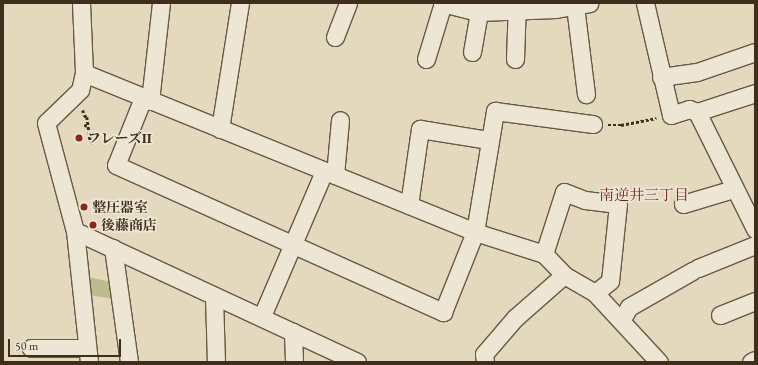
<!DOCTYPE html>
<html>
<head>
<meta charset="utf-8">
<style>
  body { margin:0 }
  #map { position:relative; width:758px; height:365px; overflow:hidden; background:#e4d8bd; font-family:"EB Garamond","Noto Serif JP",serif }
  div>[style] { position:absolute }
  .green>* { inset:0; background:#bcbc8c }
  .path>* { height:2.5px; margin-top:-1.25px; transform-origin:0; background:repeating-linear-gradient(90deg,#3f2e1b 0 3px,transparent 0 5px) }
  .roads { filter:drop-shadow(1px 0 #685844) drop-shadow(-1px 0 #685844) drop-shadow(0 1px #685844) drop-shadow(0 -1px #685844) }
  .minor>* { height:17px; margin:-8.5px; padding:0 8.5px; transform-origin:8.5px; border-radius:8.5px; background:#ede6d4 }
  .dots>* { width:11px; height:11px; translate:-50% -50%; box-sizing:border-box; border:2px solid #ede6d4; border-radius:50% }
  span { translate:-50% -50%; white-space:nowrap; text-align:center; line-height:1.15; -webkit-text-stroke:3.5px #ede6d4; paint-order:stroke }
  .poi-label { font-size:14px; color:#3f2e1b; font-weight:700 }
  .left { translate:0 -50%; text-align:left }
  .neighbourhood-label { font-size:15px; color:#7a1f14 }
  .frame { position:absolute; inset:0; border:4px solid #3f2e1b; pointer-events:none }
  .scale { position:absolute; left:8px; top:339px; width:113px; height:18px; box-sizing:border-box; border:2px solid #3f2e1b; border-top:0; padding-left:5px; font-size:12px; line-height:14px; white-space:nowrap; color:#3f2e1b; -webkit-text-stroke:3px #ede6d4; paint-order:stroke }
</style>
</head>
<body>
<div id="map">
  <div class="green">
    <i style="clip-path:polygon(87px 277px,117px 283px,119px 300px,89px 295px)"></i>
  </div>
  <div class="path">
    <i style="left:83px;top:110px;width:5px;rotate:79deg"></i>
    <i style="left:84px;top:115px;width:4px;rotate:34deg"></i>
    <i style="left:87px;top:117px;width:29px;rotate:82deg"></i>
    <i style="left:608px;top:125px;width:13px"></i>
    <i style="left:621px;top:125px;width:36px;rotate:-11deg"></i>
    <i style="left:84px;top:126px;width:4px;rotate:-27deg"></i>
  </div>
  <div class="roads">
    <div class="minor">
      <i style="left:81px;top:3px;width:70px;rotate:87.5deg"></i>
      <i style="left:84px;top:73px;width:17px;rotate:103deg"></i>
      <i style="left:80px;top:90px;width:47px;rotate:135.9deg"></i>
      <i style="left:46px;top:123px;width:112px;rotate:75deg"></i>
      <i style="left:75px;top:231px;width:132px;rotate:83.9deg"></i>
      <i style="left:442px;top:3px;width:38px;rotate:14deg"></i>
      <i style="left:479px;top:12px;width:77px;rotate:-2.2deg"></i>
      <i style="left:556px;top:9px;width:34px;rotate:-10deg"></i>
      <i style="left:645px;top:3px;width:115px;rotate:76.9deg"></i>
      <i style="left:671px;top:115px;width:19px;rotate:-18deg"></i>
      <i style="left:689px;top:109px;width:9px;rotate:21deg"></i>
      <i style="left:697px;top:112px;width:61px;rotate:-18.1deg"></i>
      <i style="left:575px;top:6px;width:89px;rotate:82.9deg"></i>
      <i style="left:335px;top:37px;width:36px;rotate:-69deg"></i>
      <i style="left:472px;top:52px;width:41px;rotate:-80.1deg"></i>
      <i style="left:426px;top:59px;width:59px;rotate:-73.1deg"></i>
      <i style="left:515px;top:59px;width:56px;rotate:-88deg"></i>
      <i style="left:84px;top:73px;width:422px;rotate:22.1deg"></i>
      <i style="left:475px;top:232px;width:72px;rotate:17.7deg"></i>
      <i style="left:544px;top:254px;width:29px;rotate:46deg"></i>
      <i style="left:564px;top:275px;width:36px;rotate:30deg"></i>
      <i style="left:595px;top:293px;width:94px;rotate:47.2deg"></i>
      <i style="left:661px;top:77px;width:36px;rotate:-8deg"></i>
      <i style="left:697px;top:72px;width:61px;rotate:-19deg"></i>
      <i style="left:143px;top:98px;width:72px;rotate:111.9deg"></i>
      <i style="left:116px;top:165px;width:359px;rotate:24.2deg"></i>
      <i style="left:443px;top:312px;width:86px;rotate:-68.2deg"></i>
      <i style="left:475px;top:232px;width:123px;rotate:-80.6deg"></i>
      <i style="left:495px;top:111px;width:99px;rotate:7.6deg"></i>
      <i style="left:150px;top:101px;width:99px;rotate:-83.6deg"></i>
      <i style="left:697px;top:112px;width:131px;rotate:63.6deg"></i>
      <i style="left:220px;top:129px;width:128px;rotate:-81deg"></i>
      <i style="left:335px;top:175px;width:55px;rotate:-84.8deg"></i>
      <i style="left:683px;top:204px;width:52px;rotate:-16.7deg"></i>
      <i style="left:409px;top:205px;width:77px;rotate:-81.8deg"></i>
      <i style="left:420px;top:129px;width:70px;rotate:9.1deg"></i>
      <i style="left:75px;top:231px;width:311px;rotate:24.9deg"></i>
      <i style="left:113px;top:248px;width:115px;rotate:82deg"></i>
      <i style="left:544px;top:254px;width:65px;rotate:-72.1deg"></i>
      <i style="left:564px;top:192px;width:22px;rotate:21deg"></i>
      <i style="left:585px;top:200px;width:33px;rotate:7deg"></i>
      <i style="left:618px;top:204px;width:77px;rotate:95.9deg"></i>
      <i style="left:610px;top:281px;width:19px;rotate:141deg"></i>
      <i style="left:698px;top:268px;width:61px;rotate:-22deg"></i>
      <i style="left:214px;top:296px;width:66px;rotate:88.3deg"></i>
      <i style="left:720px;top:315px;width:38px;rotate:-22deg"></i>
      <i style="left:262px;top:316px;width:158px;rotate:-66.8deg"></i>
      <i style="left:622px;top:319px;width:14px;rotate:-60deg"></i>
      <i style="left:629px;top:307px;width:73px;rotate:-29.7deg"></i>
      <i style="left:293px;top:332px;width:30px;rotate:88deg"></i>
      <i style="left:31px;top:348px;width:56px"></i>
      <i style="left:485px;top:362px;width:8px;rotate:-97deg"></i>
      <i style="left:484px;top:354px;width:48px;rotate:-49.3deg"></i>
      <i style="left:515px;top:318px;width:65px;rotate:-41.3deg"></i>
      <i style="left:751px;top:362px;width:4px;rotate:-27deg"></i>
    </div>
  </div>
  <div class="dots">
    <i style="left:79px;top:138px;background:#8f2418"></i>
    <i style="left:84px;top:207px;background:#8f2418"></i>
    <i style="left:93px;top:225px;background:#8f2418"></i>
  </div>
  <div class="poi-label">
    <span class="left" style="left:87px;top:138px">フレーズⅡ</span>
    <span class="left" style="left:92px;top:207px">整圧器室</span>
    <span class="left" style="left:101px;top:225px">後藤商店</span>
  </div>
  <div class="neighbourhood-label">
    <span style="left:644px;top:195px">南逆井三丁目</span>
  </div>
  <div class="frame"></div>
  <div class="scale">50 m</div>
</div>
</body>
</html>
